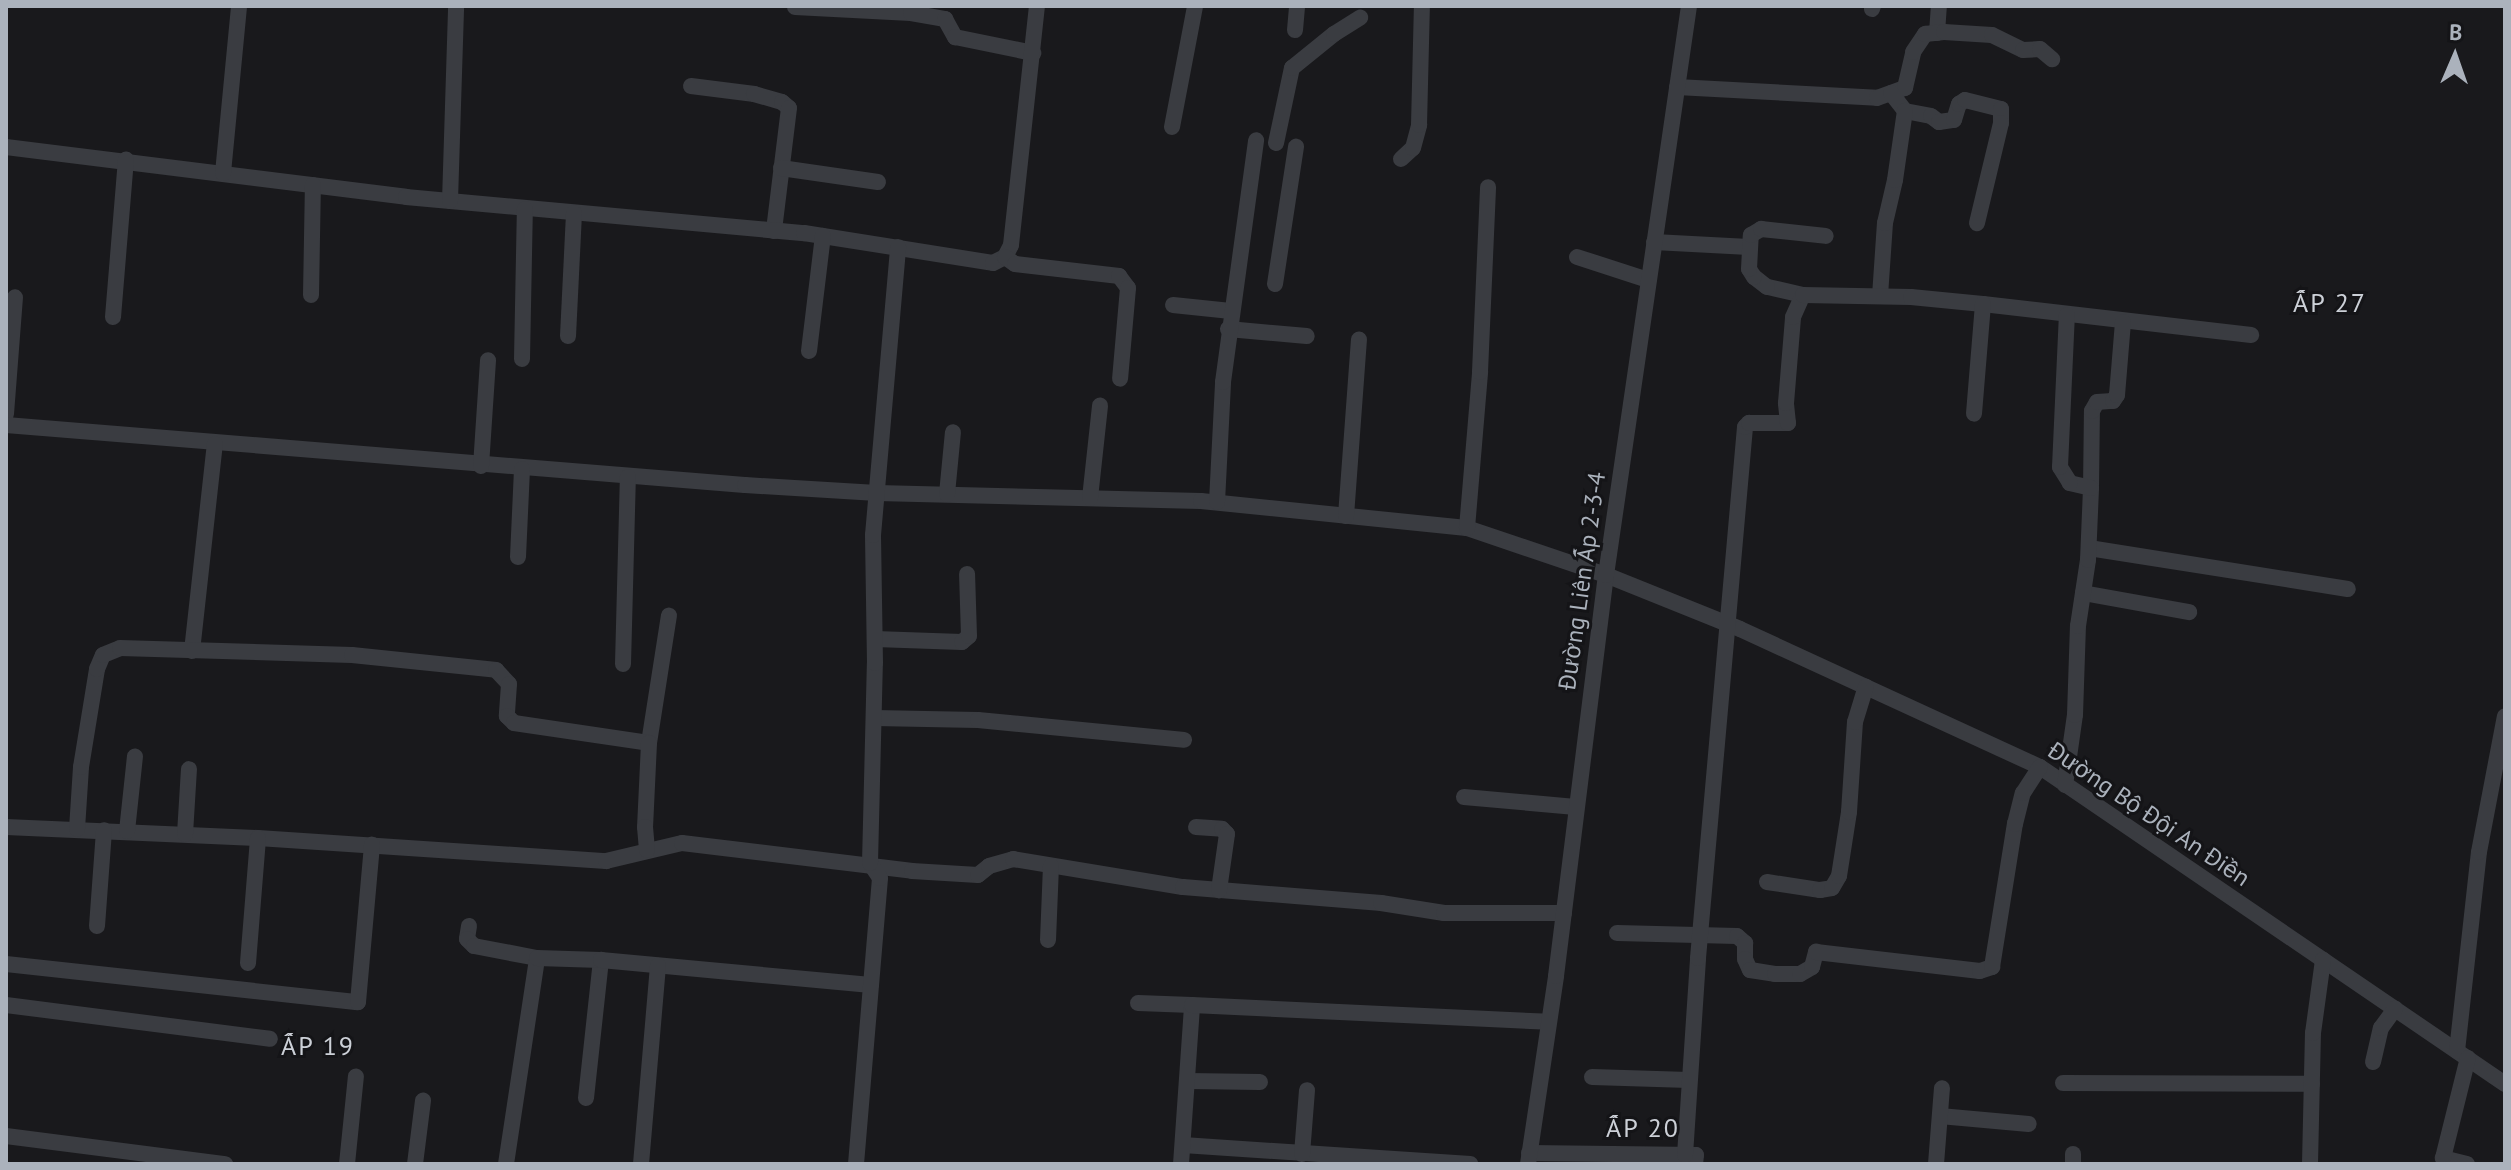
<!DOCTYPE html>
<html>
<head>
<meta charset="utf-8">
<style>
  body { margin:0 }
  #map { position:relative; width:2511px; height:1170px; overflow:hidden; background:#19191c; font-family:"PT Sans",sans-serif }
  div>[style] { position:absolute }
  .minor>* { height:16px; margin:-8px; padding:0 8px; transform-origin:8px; border-radius:8px; background:#3a3c41 }
  span { translate:-50% -50%; white-space:nowrap; text-align:center; line-height:1.15; -webkit-text-stroke:6px #141417; paint-order:stroke }
  .street-label { font-size:24px; color:#abb2bc }
  .neighbourhood-label { font-size:26px; color:#ccd0d7; letter-spacing:2px }
  .frame { position:absolute; inset:0; border:8px solid #abb2bc; pointer-events:none }
  .north { position:absolute; left:2415px; top:16px; width:80px; height:80px; -webkit-text-stroke:6px #141417; paint-order:stroke; rotate:2deg; font-size:22px; font-weight:700; line-height:32px; text-align:center; color:#abb2bc }
  .north::after { content:''; display:block; margin:auto; width:28px; height:36px; background:#abb2bc; clip-path:polygon(50% 0,100% 100%,50% 72%,0 100%) }
</style>
</head>
<body>
<div id="map">
  <div class="minor">
    <i style="left:795px;top:7px;width:116px;rotate:3deg"></i>
    <i style="left:911px;top:13px;width:35px;rotate:10deg"></i>
    <i style="left:945px;top:19px;width:21px;rotate:61deg"></i>
    <i style="left:955px;top:37px;width:80px;rotate:11.6deg"></i>
    <i style="left:1872px;top:9px;width:3px;rotate:-72deg"></i>
    <i style="left:1295px;top:30px;width:24px;rotate:-85deg"></i>
    <i style="left:1937px;top:33px;width:27px;rotate:-86deg"></i>
    <i style="left:691px;top:86px;width:64px;rotate:7.2deg"></i>
    <i style="left:754px;top:94px;width:29px;rotate:16deg"></i>
    <i style="left:782px;top:102px;width:9px;rotate:41deg"></i>
    <i style="left:789px;top:108px;width:124px;rotate:97deg"></i>
    <i style="left:1677px;top:87px;width:200px;rotate:3.1deg"></i>
    <i style="left:1877px;top:98px;width:30px;rotate:-20deg"></i>
    <i style="left:1905px;top:88px;width:37px;rotate:-77deg"></i>
    <i style="left:1913px;top:52px;width:22px;rotate:-56deg"></i>
    <i style="left:1925px;top:34px;width:19px;rotate:-6deg"></i>
    <i style="left:1944px;top:32px;width:48px;rotate:3.6deg"></i>
    <i style="left:1992px;top:35px;width:34px;rotate:26deg"></i>
    <i style="left:2023px;top:50px;width:17px;rotate:-3deg"></i>
    <i style="left:2040px;top:49px;width:16px;rotate:40deg"></i>
    <i style="left:1891px;top:93px;width:23px;rotate:52deg"></i>
    <i style="left:1905px;top:111px;width:26px;rotate:11deg"></i>
    <i style="left:1931px;top:116px;width:10px;rotate:37deg"></i>
    <i style="left:1939px;top:122px;width:15px;rotate:-8deg"></i>
    <i style="left:1954px;top:120px;width:17px;rotate:-73deg"></i>
    <i style="left:1959px;top:104px;width:7px;rotate:-34deg"></i>
    <i style="left:1965px;top:100px;width:37px;rotate:14deg"></i>
    <i style="left:2001px;top:109px;width:14px;rotate:90deg"></i>
    <i style="left:2001px;top:123px;width:103px;rotate:103.5deg"></i>
    <i style="left:1172px;top:127px;width:123px;rotate:-79.2deg"></i>
    <i style="left:1276px;top:143px;width:77px;rotate:-78deg"></i>
    <i style="left:1292px;top:68px;width:54px;rotate:-39deg"></i>
    <i style="left:1334px;top:34px;width:31px;rotate:-32deg"></i>
    <i style="left:6px;top:147px;width:403px;rotate:7.1deg"></i>
    <i style="left:406px;top:197px;width:400px;rotate:5.2deg"></i>
    <i style="left:804px;top:233px;width:191px;rotate:9deg"></i>
    <i style="left:993px;top:263px;width:13px;rotate:-27deg"></i>
    <i style="left:1005px;top:257px;width:13px;rotate:-63deg"></i>
    <i style="left:1011px;top:245px;width:240px;rotate:-83.8deg"></i>
    <i style="left:1401px;top:159px;width:16px;rotate:-43deg"></i>
    <i style="left:1413px;top:148px;width:24px;rotate:-75deg"></i>
    <i style="left:1419px;top:125px;width:119px;rotate:-88.6deg"></i>
    <i style="left:781px;top:168px;width:98px;rotate:8.2deg"></i>
    <i style="left:223px;top:173px;width:168px;rotate:-84.5deg"></i>
    <i style="left:450px;top:201px;width:195px;rotate:-88.2deg"></i>
    <i style="left:1654px;top:242px;width:95px;rotate:3deg"></i>
    <i style="left:1005px;top:257px;width:12px;rotate:35deg"></i>
    <i style="left:1015px;top:264px;width:105px;rotate:6.6deg"></i>
    <i style="left:1119px;top:276px;width:15px;rotate:53deg"></i>
    <i style="left:1128px;top:288px;width:91px;rotate:95deg"></i>
    <i style="left:1577px;top:257px;width:75px;rotate:17.9deg"></i>
    <i style="left:1275px;top:284px;width:139px;rotate:-81.3deg"></i>
    <i style="left:311px;top:295px;width:110px;rotate:-89deg"></i>
    <i style="left:1803px;top:295px;width:37px;rotate:-167deg"></i>
    <i style="left:1767px;top:287px;width:16px;rotate:-142deg"></i>
    <i style="left:1754px;top:277px;width:9px;rotate:-122deg"></i>
    <i style="left:1749px;top:269px;width:34px;rotate:-87deg"></i>
    <i style="left:1751px;top:235px;width:12px;rotate:-31deg"></i>
    <i style="left:1761px;top:229px;width:65px;rotate:6.1deg"></i>
    <i style="left:1880px;top:296px;width:73px;rotate:-86.1deg"></i>
    <i style="left:1885px;top:223px;width:44px;rotate:-76.9deg"></i>
    <i style="left:1895px;top:180px;width:70px;rotate:-81.8deg"></i>
    <i style="left:1983px;top:304px;width:270px;rotate:6.6deg"></i>
    <i style="left:1173px;top:305px;width:58px;rotate:5.9deg"></i>
    <i style="left:113px;top:317px;width:158px;rotate:-85.3deg"></i>
    <i style="left:1228px;top:329px;width:79px;rotate:5.1deg"></i>
    <i style="left:568px;top:336px;width:123px;rotate:-87.2deg"></i>
    <i style="left:809px;top:351px;width:116px;rotate:-83.1deg"></i>
    <i style="left:522px;top:359px;width:150px;rotate:-88.9deg"></i>
    <i style="left:6px;top:414px;width:117px;rotate:-85.6deg"></i>
    <i style="left:6px;top:425px;width:741px;rotate:4.64deg"></i>
    <i style="left:745px;top:485px;width:132px;rotate:3.5deg"></i>
    <i style="left:877px;top:493px;width:324px;rotate:1.4deg"></i>
    <i style="left:1201px;top:501px;width:267px;rotate:5.8deg"></i>
    <i style="left:1467px;top:528px;width:147px;rotate:18.7deg"></i>
    <i style="left:1606px;top:575px;width:144px;rotate:21.9deg"></i>
    <i style="left:1740px;top:629px;width:330px;rotate:24.7deg"></i>
    <i style="left:2040px;top:767px;width:563px;rotate:34.28deg"></i>
    <i style="left:481px;top:466px;width:106px;rotate:-86.2deg"></i>
    <i style="left:2091px;top:488px;width:77px;rotate:-89.3deg"></i>
    <i style="left:2092px;top:411px;width:10px;rotate:-61deg"></i>
    <i style="left:2097px;top:402px;width:16px;rotate:-4deg"></i>
    <i style="left:2113px;top:401px;width:7px;rotate:-56deg"></i>
    <i style="left:2117px;top:395px;width:73px;rotate:-85.3deg"></i>
    <i style="left:947px;top:494px;width:62px;rotate:-84.5deg"></i>
    <i style="left:1090px;top:498px;width:93px;rotate:-83.8deg"></i>
    <i style="left:1217px;top:502px;width:120px;rotate:-87.1deg"></i>
    <i style="left:1223px;top:382px;width:244px;rotate:-82.2deg"></i>
    <i style="left:1346px;top:516px;width:177px;rotate:-85.8deg"></i>
    <i style="left:1467px;top:528px;width:157px;rotate:-85.2deg"></i>
    <i style="left:1480px;top:372px;width:185px;rotate:-87.5deg"></i>
    <i style="left:2089px;top:548px;width:262px;rotate:9deg"></i>
    <i style="left:518px;top:557px;width:88px;rotate:-87.4deg"></i>
    <i style="left:2083px;top:593px;width:108px;rotate:10.2deg"></i>
    <i style="left:875px;top:639px;width:87px;rotate:2deg"></i>
    <i style="left:962px;top:642px;width:9px;rotate:-41deg"></i>
    <i style="left:969px;top:636px;width:62px;rotate:-91.8deg"></i>
    <i style="left:192px;top:651px;width:208px;rotate:-83.7deg"></i>
    <i style="left:623px;top:664px;width:187px;rotate:-88.5deg"></i>
    <i style="left:874px;top:718px;width:104px;rotate:1.1deg"></i>
    <i style="left:978px;top:720px;width:207px;rotate:5.5deg"></i>
    <i style="left:649px;top:743px;width:129px;rotate:-81.1deg"></i>
    <i style="left:2065px;top:785px;width:71px;rotate:-81.9deg"></i>
    <i style="left:2075px;top:715px;width:89px;rotate:-88.1deg"></i>
    <i style="left:2078px;top:626px;width:67px;rotate:-81.4deg"></i>
    <i style="left:2088px;top:560px;width:72px;rotate:-87.6deg"></i>
    <i style="left:2091px;top:488px;width:22px;rotate:-167deg"></i>
    <i style="left:2070px;top:483px;width:19px;rotate:-122deg"></i>
    <i style="left:2060px;top:467px;width:152px;rotate:-87.4deg"></i>
    <i style="left:1464px;top:797px;width:112px;rotate:5.1deg"></i>
    <i style="left:6px;top:827px;width:252px;rotate:2.5deg"></i>
    <i style="left:258px;top:838px;width:349px;rotate:3.8deg"></i>
    <i style="left:606px;top:861px;width:78px;rotate:-13.3deg"></i>
    <i style="left:682px;top:843px;width:232px;rotate:6.9deg"></i>
    <i style="left:912px;top:871px;width:66px;rotate:3.5deg"></i>
    <i style="left:978px;top:875px;width:14px;rotate:-39deg"></i>
    <i style="left:989px;top:866px;width:25px;rotate:-16deg"></i>
    <i style="left:1013px;top:859px;width:172px;rotate:9.4deg"></i>
    <i style="left:1183px;top:887px;width:199px;rotate:4.6deg"></i>
    <i style="left:1381px;top:903px;width:64px;rotate:9deg"></i>
    <i style="left:1444px;top:913px;width:120px"></i>
    <i style="left:1196px;top:827px;width:26px;rotate:4deg"></i>
    <i style="left:1222px;top:829px;width:7px;rotate:45deg"></i>
    <i style="left:1227px;top:834px;width:57px;rotate:98.1deg"></i>
    <i style="left:77px;top:829px;width:62px;rotate:-86.3deg"></i>
    <i style="left:81px;top:767px;width:99px;rotate:-80.7deg"></i>
    <i style="left:97px;top:669px;width:15px;rotate:-67deg"></i>
    <i style="left:103px;top:655px;width:18px;rotate:-22deg"></i>
    <i style="left:120px;top:648px;width:232px;rotate:1.7deg"></i>
    <i style="left:352px;top:655px;width:145px;rotate:5.9deg"></i>
    <i style="left:496px;top:670px;width:19px;rotate:47deg"></i>
    <i style="left:509px;top:684px;width:32px;rotate:94deg"></i>
    <i style="left:507px;top:716px;width:10px;rotate:45deg"></i>
    <i style="left:514px;top:723px;width:136px;rotate:8.4deg"></i>
    <i style="left:649px;top:743px;width:84px;rotate:92.7deg"></i>
    <i style="left:645px;top:827px;width:23px;rotate:85deg"></i>
    <i style="left:127px;top:831px;width:75px;rotate:-83.9deg"></i>
    <i style="left:185px;top:834px;width:65px;rotate:-86.5deg"></i>
    <i style="left:1767px;top:882px;width:54px;rotate:8.6deg"></i>
    <i style="left:1820px;top:890px;width:12px;rotate:-9deg"></i>
    <i style="left:1832px;top:888px;width:14px;rotate:-60deg"></i>
    <i style="left:1839px;top:876px;width:65px;rotate:-81.1deg"></i>
    <i style="left:1849px;top:812px;width:90px;rotate:-86.2deg"></i>
    <i style="left:1855px;top:722px;width:37px;rotate:-73deg"></i>
    <i style="left:97px;top:926px;width:96px;rotate:-85.8deg"></i>
    <i style="left:469px;top:926px;width:13px;rotate:99deg"></i>
    <i style="left:467px;top:939px;width:10px;rotate:45deg"></i>
    <i style="left:474px;top:946px;width:64px;rotate:10.8deg"></i>
    <i style="left:1617px;top:933px;width:120px;rotate:1.4deg"></i>
    <i style="left:1737px;top:936px;width:11px;rotate:41deg"></i>
    <i style="left:1745px;top:943px;width:16px;rotate:90deg"></i>
    <i style="left:1745px;top:959px;width:12px;rotate:66deg"></i>
    <i style="left:1750px;top:970px;width:25px;rotate:9deg"></i>
    <i style="left:1775px;top:974px;width:25px"></i>
    <i style="left:1800px;top:974px;width:14px;rotate:-30deg"></i>
    <i style="left:1812px;top:967px;width:16px;rotate:-75deg"></i>
    <i style="left:1816px;top:952px;width:165px;rotate:6.6deg"></i>
    <i style="left:1980px;top:971px;width:13px;rotate:-18deg"></i>
    <i style="left:1992px;top:967px;width:145px;rotate:-80.9deg"></i>
    <i style="left:2015px;top:824px;width:32px;rotate:-76deg"></i>
    <i style="left:2023px;top:793px;width:31px;rotate:-57deg"></i>
    <i style="left:1048px;top:940px;width:74px;rotate:-87.7deg"></i>
    <i style="left:248px;top:963px;width:125px;rotate:-85.4deg"></i>
    <i style="left:6px;top:964px;width:354px;rotate:6.2deg"></i>
    <i style="left:358px;top:1002px;width:158px;rotate:-84.9deg"></i>
    <i style="left:1138px;top:1003px;width:54px;rotate:2.1deg"></i>
    <i style="left:6px;top:1005px;width:266px;rotate:7.3deg"></i>
    <i style="left:2457px;top:1051px;width:200px;rotate:-83.7deg"></i>
    <i style="left:2479px;top:852px;width:138px;rotate:-79.2deg"></i>
    <i style="left:2373px;top:1062px;width:35px;rotate:-77deg"></i>
    <i style="left:2381px;top:1028px;width:24px;rotate:-54deg"></i>
    <i style="left:1592px;top:1077px;width:97px;rotate:1.8deg"></i>
    <i style="left:1187px;top:1081px;width:73px;rotate:0.8deg"></i>
    <i style="left:2063px;top:1083px;width:249px;rotate:0.2deg"></i>
    <i style="left:586px;top:1098px;width:139px;rotate:-83.8deg"></i>
    <i style="left:1940px;top:1116px;width:89px;rotate:5.1deg"></i>
    <i style="left:6px;top:1136px;width:221px;rotate:7.3deg"></i>
    <i style="left:1183px;top:1145px;width:288px;rotate:3.8deg"></i>
    <i style="left:1529px;top:1153px;width:167px;rotate:0.7deg"></i>
    <i style="left:1696px;top:1155px;width:9px;rotate:96deg"></i>
    <i style="left:1302px;top:1154px;width:64px;rotate:-85.5deg"></i>
    <i style="left:1685px;top:1155px;width:197px;rotate:-86.2deg"></i>
    <i style="left:1698px;top:958px;width:533px;rotate:-84.94deg"></i>
    <i style="left:1745px;top:427px;width:6px;rotate:-45deg"></i>
    <i style="left:1749px;top:423px;width:39px"></i>
    <i style="left:1788px;top:423px;width:20px;rotate:-96deg"></i>
    <i style="left:1786px;top:403px;width:86px;rotate:-85.3deg"></i>
    <i style="left:1793px;top:317px;width:24px;rotate:-66deg"></i>
    <i style="left:1803px;top:295px;width:108px;rotate:1.1deg"></i>
    <i style="left:1911px;top:297px;width:72px;rotate:5.6deg"></i>
    <i style="left:1983px;top:304px;width:110px;rotate:94.7deg"></i>
    <i style="left:347px;top:1164px;width:88px;rotate:-84.2deg"></i>
    <i style="left:415px;top:1164px;width:64px;rotate:-82.8deg"></i>
    <i style="left:506px;top:1164px;width:208px;rotate:-81.4deg"></i>
    <i style="left:537px;top:958px;width:64px;rotate:1.8deg"></i>
    <i style="left:601px;top:960px;width:271px;rotate:5.3deg"></i>
    <i style="left:641px;top:1164px;width:199px;rotate:-85.1deg"></i>
    <i style="left:856px;top:1164px;width:287px;rotate:-85.2deg"></i>
    <i style="left:880px;top:878px;width:18px;rotate:-124deg"></i>
    <i style="left:870px;top:863px;width:200px;rotate:-88.6deg"></i>
    <i style="left:875px;top:663px;width:128px;rotate:-90.9deg"></i>
    <i style="left:873px;top:535px;width:289px;rotate:-85deg"></i>
    <i style="left:1181px;top:1164px;width:159px;rotate:-86deg"></i>
    <i style="left:1192px;top:1005px;width:357px;rotate:2.7deg"></i>
    <i style="left:1528px;top:1164px;width:190px;rotate:-81.5deg"></i>
    <i style="left:1556px;top:976px;width:404px;rotate:-82.9deg"></i>
    <i style="left:1606px;top:575px;width:575px;rotate:-81.7deg"></i>
    <i style="left:1936px;top:1164px;width:76px;rotate:-85.5deg"></i>
    <i style="left:2073px;top:1164px;width:10px;rotate:-90deg"></i>
    <i style="left:2310px;top:1164px;width:131px;rotate:-88.7deg"></i>
    <i style="left:2313px;top:1033px;width:74px;rotate:-82.2deg"></i>
    <i style="left:2467px;top:1164px;width:25px;rotate:-166deg"></i>
    <i style="left:2443px;top:1158px;width:103px;rotate:-76deg"></i>
  </div>
  <div class="street-label">
    <span style="left:1582px;top:581px;rotate:-82deg">Đường Liên Ấp 2-3-4</span>
    <span style="left:2149px;top:814px;rotate:34deg">Đường Bộ Đội An Điền</span>
  </div>
  <div class="neighbourhood-label">
    <span style="left:2330px;top:303px">ẤP 27</span>
    <span style="left:318px;top:1046px">ẤP 19</span>
    <span style="left:1643px;top:1128px">ẤP 20</span>
  </div>
  <div class="frame"></div>
  <div class="north">B</div>
</div>
</body>
</html>
